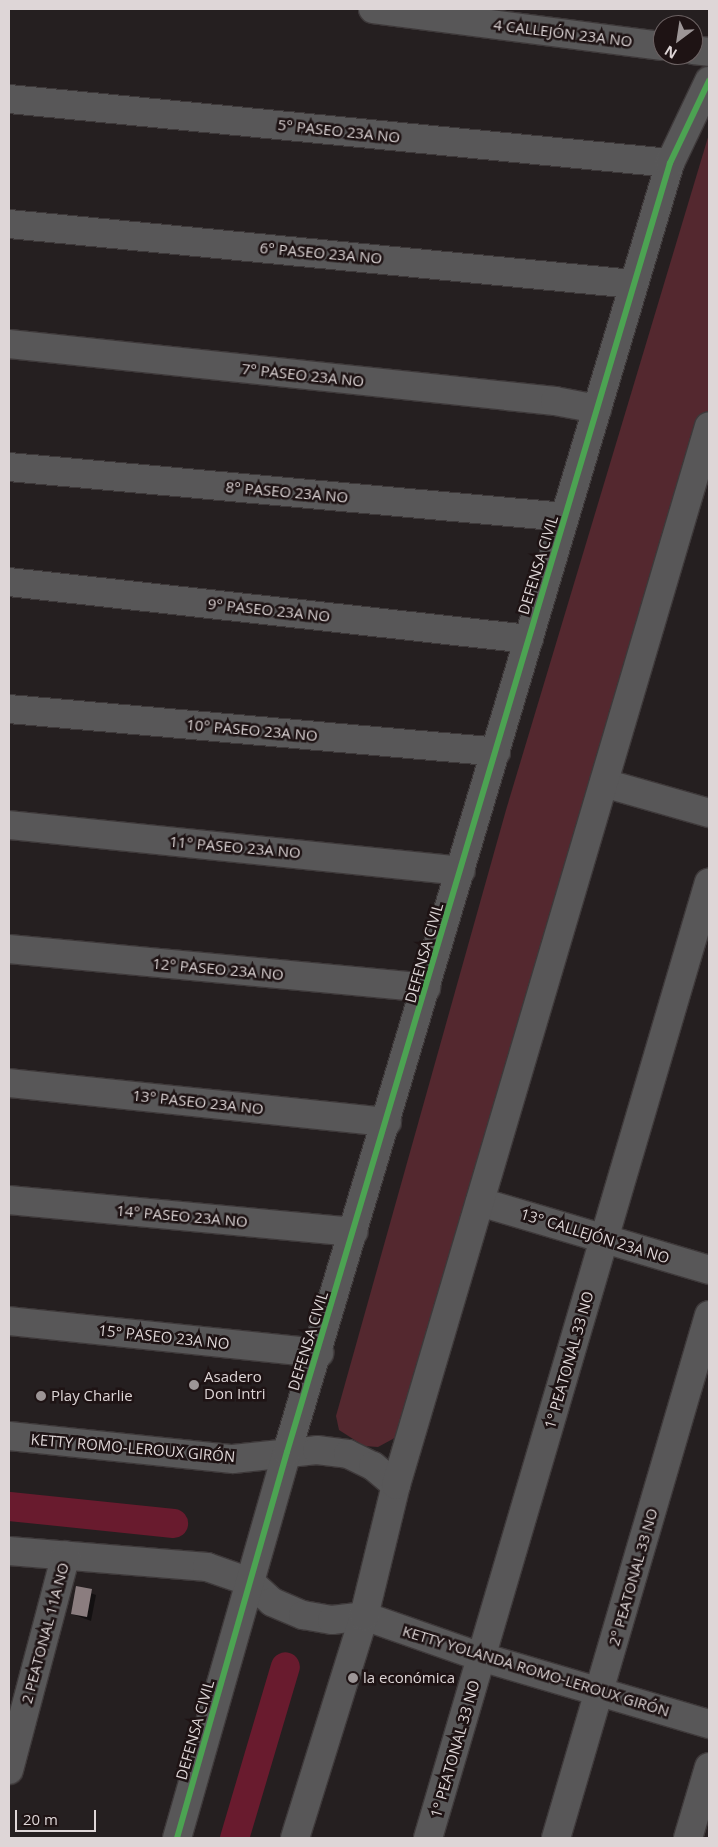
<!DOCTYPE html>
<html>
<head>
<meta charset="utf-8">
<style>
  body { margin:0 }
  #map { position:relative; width:718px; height:1847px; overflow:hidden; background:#251f20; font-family:"Open Sans",sans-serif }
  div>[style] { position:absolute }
  .green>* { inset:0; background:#54282f }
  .shadow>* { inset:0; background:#0007 }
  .canal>* { height:29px; margin:-14.5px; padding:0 14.5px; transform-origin:14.5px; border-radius:14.5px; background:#691b2e }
  .building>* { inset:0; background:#8b7d7f }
  .roads { filter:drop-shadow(1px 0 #3e393a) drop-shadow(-1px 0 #3e393a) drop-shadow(0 1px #3e393a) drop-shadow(0 -1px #3e393a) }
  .minor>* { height:28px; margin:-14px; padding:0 14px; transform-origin:14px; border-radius:14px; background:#585758 }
  .cycleway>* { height:6px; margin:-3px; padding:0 3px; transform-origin:3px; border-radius:3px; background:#4ca352 }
  .dots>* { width:14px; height:14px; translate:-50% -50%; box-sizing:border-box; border:2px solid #1e1314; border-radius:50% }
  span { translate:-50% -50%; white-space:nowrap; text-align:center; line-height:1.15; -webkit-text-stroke:5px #1e1314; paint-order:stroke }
  .street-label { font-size:15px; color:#ded6d7 }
  .poi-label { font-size:15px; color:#ded6d7 }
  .left { translate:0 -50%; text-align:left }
  .frame { position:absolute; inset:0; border:10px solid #ded6d7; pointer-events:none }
  .north { position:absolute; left:653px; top:15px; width:50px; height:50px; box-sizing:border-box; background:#1e1314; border:1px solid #6b6162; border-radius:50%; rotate:211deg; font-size:14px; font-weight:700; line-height:20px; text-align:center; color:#ded6d7 }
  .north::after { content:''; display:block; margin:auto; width:18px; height:22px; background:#9d9697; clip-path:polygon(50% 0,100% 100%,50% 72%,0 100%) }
  .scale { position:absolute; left:15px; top:1810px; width:81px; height:22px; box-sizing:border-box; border:2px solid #ded6d7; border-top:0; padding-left:6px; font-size:15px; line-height:18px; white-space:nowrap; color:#ded6d7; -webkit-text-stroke:4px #1e1314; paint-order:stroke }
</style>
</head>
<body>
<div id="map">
  <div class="green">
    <i style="clip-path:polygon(709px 134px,709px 411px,402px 1434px,378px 1447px,364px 1446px,339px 1430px,336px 1416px,506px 810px)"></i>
  </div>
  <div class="shadow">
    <i style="clip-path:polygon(77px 1588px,96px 1595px,91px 1621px,72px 1614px)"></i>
  </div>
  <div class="canal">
    <i style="left:9px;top:1506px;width:165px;rotate:5.9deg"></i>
    <i style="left:234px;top:1838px;width:179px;rotate:-73.5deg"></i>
  </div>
  <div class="building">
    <i style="clip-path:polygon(76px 1586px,92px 1589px,87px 1617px,71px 1614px)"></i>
  </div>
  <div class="roads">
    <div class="minor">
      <i style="left:373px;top:9px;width:292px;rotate:7.3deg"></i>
      <i style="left:693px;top:50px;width:16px;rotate:7deg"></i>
      <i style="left:9px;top:99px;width:664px;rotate:5.53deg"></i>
      <i style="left:9px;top:224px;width:627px;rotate:5.49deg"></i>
      <i style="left:9px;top:344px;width:549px;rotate:5.96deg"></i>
      <i style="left:555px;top:401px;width:43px;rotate:10.8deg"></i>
      <i style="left:9px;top:467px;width:558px;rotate:5.14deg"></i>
      <i style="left:9px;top:582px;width:523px;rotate:6.26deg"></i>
      <i style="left:9px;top:709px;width:489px;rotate:5deg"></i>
      <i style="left:604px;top:783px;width:109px;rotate:15.9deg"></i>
      <i style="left:9px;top:825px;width:454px;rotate:5.8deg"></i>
      <i style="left:9px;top:949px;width:419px;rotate:5.3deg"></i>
      <i style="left:9px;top:1083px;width:380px;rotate:5.9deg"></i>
      <i style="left:9px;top:1200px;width:346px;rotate:5.3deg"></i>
      <i style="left:480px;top:1202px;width:239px;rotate:16.5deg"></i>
      <i style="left:9px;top:1321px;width:312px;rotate:5.9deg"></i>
      <i style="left:9px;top:1436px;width:225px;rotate:5.9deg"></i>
      <i style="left:233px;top:1459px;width:84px;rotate:-6.1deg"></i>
      <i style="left:317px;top:1450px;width:31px;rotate:7deg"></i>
      <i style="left:348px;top:1454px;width:28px;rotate:26deg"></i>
      <i style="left:373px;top:1466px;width:30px;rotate:40deg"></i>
      <i style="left:9px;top:1551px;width:199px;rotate:4.6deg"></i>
      <i style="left:207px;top:1567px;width:46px;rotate:19.2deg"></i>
      <i style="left:250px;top:1582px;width:30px;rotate:42deg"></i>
      <i style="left:272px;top:1602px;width:34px;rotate:23deg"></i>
      <i style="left:303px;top:1615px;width:29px;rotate:10deg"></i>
      <i style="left:332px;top:1620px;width:32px;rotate:-7deg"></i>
      <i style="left:364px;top:1616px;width:124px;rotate:19.3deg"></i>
      <i style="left:481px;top:1657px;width:238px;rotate:16.4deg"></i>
      <i style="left:9px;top:1770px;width:222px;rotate:-75.2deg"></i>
      <i style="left:177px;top:1838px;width:401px;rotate:-74.1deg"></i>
      <i style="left:287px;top:1452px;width:1345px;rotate:-73.45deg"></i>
      <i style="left:670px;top:163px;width:91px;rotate:-64.6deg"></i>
      <i style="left:295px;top:1838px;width:232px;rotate:-72.7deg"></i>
      <i style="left:364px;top:1616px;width:135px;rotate:-76.3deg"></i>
      <i style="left:396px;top:1485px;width:1104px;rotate:-73.53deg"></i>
      <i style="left:428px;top:1838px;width:996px;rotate:-73.62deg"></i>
      <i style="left:556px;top:1838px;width:545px;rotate:-73.69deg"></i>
      <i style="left:688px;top:1838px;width:74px;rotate:-73.5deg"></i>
    </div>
  </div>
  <div class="cycleway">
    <i style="left:177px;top:1838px;width:401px;rotate:-74.1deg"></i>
    <i style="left:287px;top:1452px;width:1345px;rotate:-73.45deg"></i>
    <i style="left:670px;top:163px;width:91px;rotate:-64.6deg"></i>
  </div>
  <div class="dots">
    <i style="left:194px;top:1385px;background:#9d9697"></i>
    <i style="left:41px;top:1396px;background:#9d9697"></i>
    <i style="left:353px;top:1678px;background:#9d9697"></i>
  </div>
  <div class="street-label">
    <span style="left:563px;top:33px;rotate:7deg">4 CALLEJÓN 23A NO</span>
    <span style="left:339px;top:131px;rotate:6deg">5° PASEO 23A NO</span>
    <span style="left:321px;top:253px;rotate:5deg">6° PASEO 23A NO</span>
    <span style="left:303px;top:375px;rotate:6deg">7° PASEO 23A NO</span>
    <span style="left:287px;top:492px;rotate:5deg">8° PASEO 23A NO</span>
    <span style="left:538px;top:565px;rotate:-73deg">DEFENSA CIVIL</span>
    <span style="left:269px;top:610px;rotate:6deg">9° PASEO 23A NO</span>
    <span style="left:252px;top:730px;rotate:5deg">10° PASEO 23A NO</span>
    <span style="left:235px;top:847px;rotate:5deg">11° PASEO 23A NO</span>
    <span style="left:424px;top:953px;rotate:-74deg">DEFENSA CIVIL</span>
    <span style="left:218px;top:969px;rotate:5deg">12° PASEO 23A NO</span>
    <span style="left:198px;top:1102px;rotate:6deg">13° PASEO 23A NO</span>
    <span style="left:182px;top:1216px;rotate:5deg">14° PASEO 23A NO</span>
    <span style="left:595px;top:1236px;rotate:17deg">13° CALLEJÓN 23A NO</span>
    <span style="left:164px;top:1337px;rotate:6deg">15° PASEO 23A NO</span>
    <span style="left:308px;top:1341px;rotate:-73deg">DEFENSA CIVIL</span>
    <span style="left:569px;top:1360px;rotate:-74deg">1° PEATONAL 33 NO</span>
    <span style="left:133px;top:1448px;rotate:5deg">KETTY ROMO-LEROUX GIRÓN</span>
    <span style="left:633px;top:1577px;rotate:-74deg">2° PEATONAL 33 NO</span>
    <span style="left:45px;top:1633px;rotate:-75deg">2 PEATONAL 11A NO</span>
    <span style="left:536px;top:1671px;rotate:17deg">KETTY YOLANDA ROMO-LEROUX GIRÓN</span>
    <span style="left:195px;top:1730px;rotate:-74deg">DEFENSA CIVIL</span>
    <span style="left:455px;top:1749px;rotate:-74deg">1° PEATONAL 33 NO</span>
  </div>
  <div class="poi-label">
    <span class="left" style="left:204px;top:1385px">Asadero<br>Don Intri</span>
    <span class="left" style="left:51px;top:1396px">Play Charlie</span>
    <span class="left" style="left:363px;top:1678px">la económica</span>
  </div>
  <div class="frame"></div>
  <div class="north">N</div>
  <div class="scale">20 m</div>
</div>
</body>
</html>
